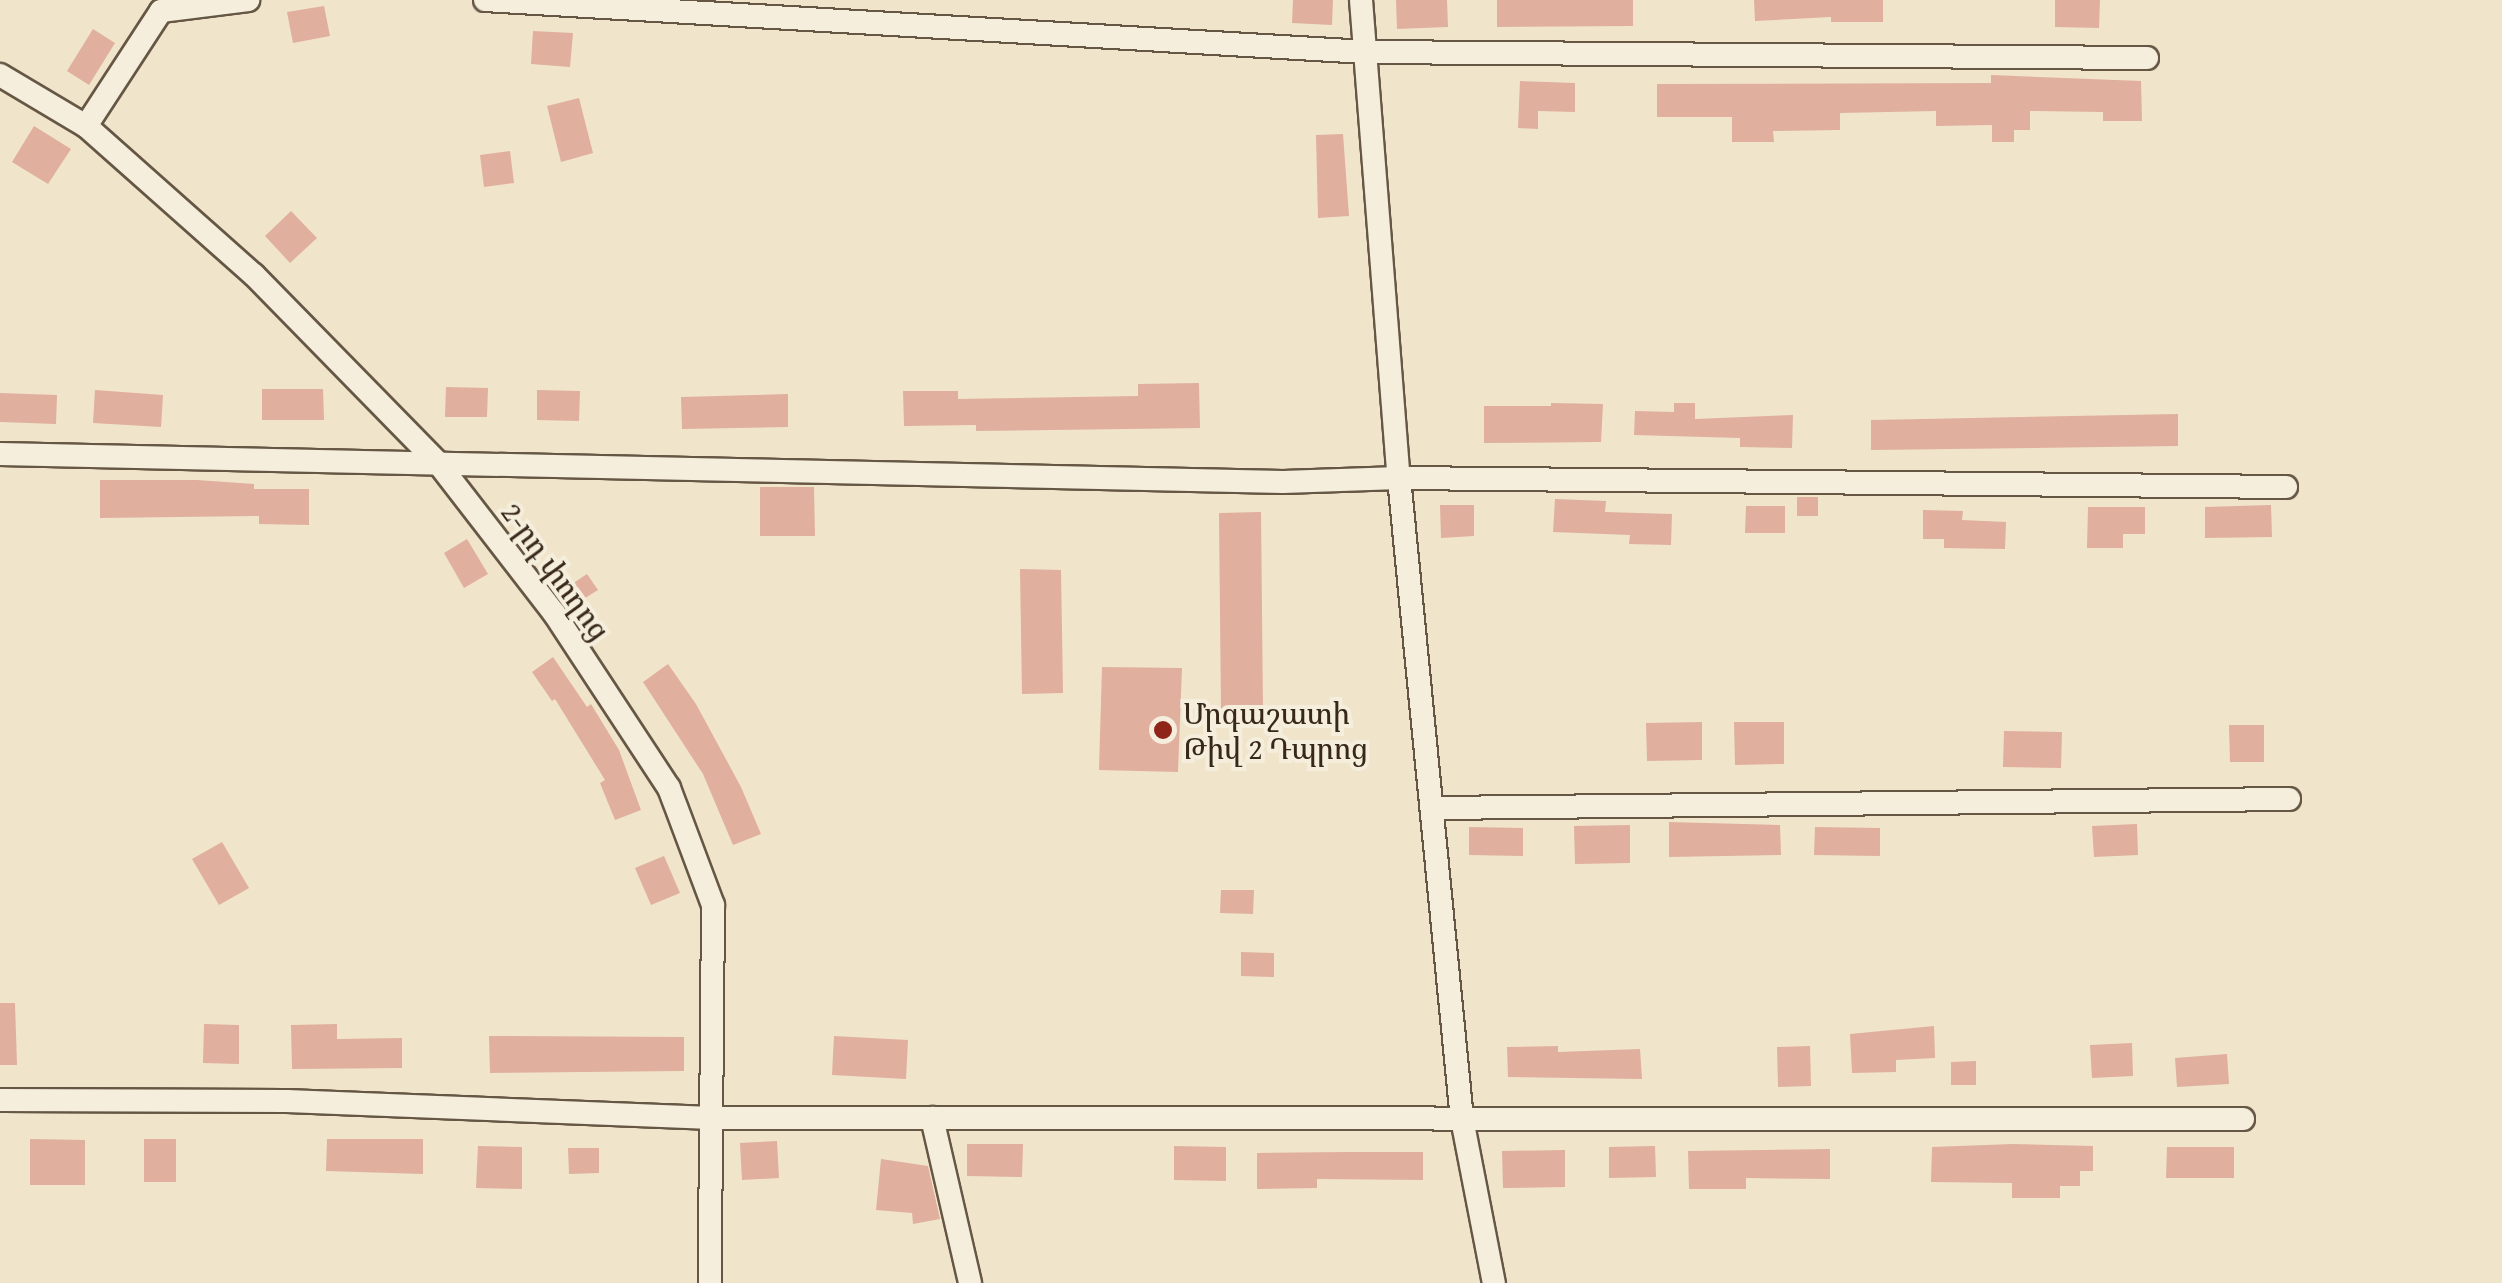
<!DOCTYPE html>
<html>
<head>
<meta charset="utf-8">
<style>
  body { margin:0 }
  #map { position:relative; width:2502px; height:1283px; overflow:hidden; background:#f0e5ca; font-family:"Gentium Book Plus","Noto Serif Armenian",serif }
  div>[style] { position:absolute }
  .building>* { inset:0; background:#e0af9e }
  .roads { filter:drop-shadow(2px 0 #665745) drop-shadow(-2px 0 #665745) drop-shadow(0 2px #665745) drop-shadow(0 -2px #665745) }
  .street>* { height:22px; margin:-11px; padding:0 11px; transform-origin:11px; border-radius:11px; background:#f5eedd }
  .dots>* { width:28px; height:28px; translate:-50% -50%; box-sizing:border-box; border:5px solid #f5eedd; border-radius:50% }
  span { translate:-50% -50%; white-space:nowrap; text-align:center; line-height:1.15; -webkit-text-stroke:8px #f5eedd; paint-order:stroke }
  .street-label { font-size:30px; color:#382819 }
  .poi-label { font-size:30px; color:#382819 }
  .left { translate:0 -50%; text-align:left }
</style>
</head>
<body>
<div id="map">
  <div class="building">
    <i style="clip-path:polygon(1293px 0,1333px 0,1332px 25px,1292px 23px)"></i>
    <i style="clip-path:polygon(1396px 0,1447px 0,1448px 27px,1397px 29px)"></i>
    <i style="clip-path:polygon(1497px 0,1633px 0,1633px 26px,1497px 27px)"></i>
    <i style="clip-path:polygon(1754px 0,1883px 0,1883px 22px,1831px 22px,1831px 17px,1755px 21px)"></i>
    <i style="clip-path:polygon(2055px 0,2100px 0,2099px 28px,2055px 27px)"></i>
    <i style="clip-path:polygon(324px 6px,330px 36px,293px 43px,287px 12px)"></i>
    <i style="clip-path:polygon(93px 29px,115px 43px,89px 85px,67px 71px)"></i>
    <i style="clip-path:polygon(533px 31px,573px 33px,570px 67px,531px 64px)"></i>
    <i style="clip-path:polygon(1991px 75px,2141px 81px,2142px 121px,2103px 121px,2103px 112px,2030px 111px,2030px 130px,2014px 130px,2014px 142px,1992px 142px,1992px 125px,1936px 126px,1936px 111px,1840px 113px,1840px 130px,1773px 131px,1774px 142px,1732px 142px,1732px 117px,1657px 117px,1657px 84px,1991px 83px)"></i>
    <i style="clip-path:polygon(1520px 81px,1575px 83px,1575px 112px,1538px 111px,1538px 129px,1518px 128px)"></i>
    <i style="clip-path:polygon(579px 98px,593px 153px,561px 162px,547px 106px)"></i>
    <i style="clip-path:polygon(34px 126px,71px 149px,48px 184px,12px 162px)"></i>
    <i style="clip-path:polygon(1343px 134px,1349px 216px,1318px 218px,1316px 135px)"></i>
    <i style="clip-path:polygon(510px 151px,514px 183px,484px 187px,480px 155px)"></i>
    <i style="clip-path:polygon(291px 211px,317px 238px,290px 263px,265px 236px)"></i>
    <i style="clip-path:polygon(1199px 383px,1200px 428px,976px 431px,976px 425px,904px 426px,903px 391px,958px 391px,958px 399px,1138px 396px,1138px 384px)"></i>
    <i style="clip-path:polygon(446px 387px,488px 388px,487px 417px,445px 417px)"></i>
    <i style="clip-path:polygon(262px 389px,323px 389px,324px 420px,262px 420px)"></i>
    <i style="clip-path:polygon(95px 390px,163px 395px,161px 427px,93px 423px)"></i>
    <i style="clip-path:polygon(537px 390px,580px 391px,579px 421px,537px 420px)"></i>
    <i style="clip-path:polygon(0 393px,57px 395px,56px 424px,0 422px)"></i>
    <i style="clip-path:polygon(788px 394px,788px 427px,682px 429px,681px 397px)"></i>
    <i style="clip-path:polygon(1551px 403px,1603px 404px,1601px 442px,1484px 443px,1484px 406px,1551px 406px)"></i>
    <i style="clip-path:polygon(1674px 403px,1695px 403px,1695px 419px,1793px 415px,1792px 448px,1740px 447px,1740px 438px,1634px 435px,1635px 411px,1674px 412px)"></i>
    <i style="clip-path:polygon(2178px 414px,2178px 446px,1871px 450px,1871px 420px)"></i>
    <i style="clip-path:polygon(100px 480px,197px 480px,254px 484px,254px 489px,309px 489px,309px 525px,259px 524px,259px 516px,100px 518px)"></i>
    <i style="clip-path:polygon(760px 487px,814px 487px,815px 536px,760px 536px)"></i>
    <i style="clip-path:polygon(1797px 497px,1818px 497px,1818px 516px,1797px 516px)"></i>
    <i style="clip-path:polygon(1555px 499px,1606px 501px,1605px 512px,1672px 514px,1671px 545px,1629px 544px,1630px 535px,1553px 532px)"></i>
    <i style="clip-path:polygon(1440px 505px,1474px 505px,1474px 536px,1441px 538px)"></i>
    <i style="clip-path:polygon(2271px 505px,2272px 537px,2205px 538px,2205px 507px)"></i>
    <i style="clip-path:polygon(1746px 506px,1785px 506px,1785px 533px,1745px 533px)"></i>
    <i style="clip-path:polygon(2088px 507px,2145px 507px,2145px 534px,2123px 534px,2123px 548px,2087px 548px)"></i>
    <i style="clip-path:polygon(1923px 510px,1963px 511px,1962px 520px,2006px 522px,2005px 549px,1944px 548px,1944px 539px,1923px 539px)"></i>
    <i style="clip-path:polygon(1261px 512px,1263px 712px,1221px 712px,1219px 513px)"></i>
    <i style="clip-path:polygon(467px 539px,488px 574px,464px 588px,444px 553px)"></i>
    <i style="clip-path:polygon(1020px 569px,1061px 570px,1063px 693px,1022px 694px)"></i>
    <i style="clip-path:polygon(587px 574px,598px 590px,582px 600px,572px 584px)"></i>
    <i style="clip-path:polygon(553px 657px,587px 707px,591px 704px,619px 750px,641px 810px,615px 820px,600px 783px,605px 780px,555px 699px,552px 701px,532px 672px)"></i>
    <i style="clip-path:polygon(668px 664px,696px 704px,741px 787px,761px 834px,733px 845px,703px 774px,643px 682px)"></i>
    <i style="clip-path:polygon(1102px 667px,1182px 668px,1178px 772px,1099px 770px)"></i>
    <i style="clip-path:polygon(1702px 722px,1702px 760px,1647px 761px,1646px 723px)"></i>
    <i style="clip-path:polygon(1734px 722px,1784px 722px,1784px 764px,1735px 765px)"></i>
    <i style="clip-path:polygon(2229px 725px,2264px 725px,2264px 762px,2230px 762px)"></i>
    <i style="clip-path:polygon(2004px 731px,2062px 732px,2061px 768px,2003px 767px)"></i>
    <i style="clip-path:polygon(1669px 822px,1780px 825px,1781px 855px,1669px 857px)"></i>
    <i style="clip-path:polygon(2137px 824px,2138px 855px,2094px 857px,2092px 826px)"></i>
    <i style="clip-path:polygon(1630px 825px,1630px 863px,1575px 864px,1574px 826px)"></i>
    <i style="clip-path:polygon(1469px 827px,1523px 828px,1523px 856px,1469px 855px)"></i>
    <i style="clip-path:polygon(1815px 827px,1880px 828px,1880px 856px,1814px 855px)"></i>
    <i style="clip-path:polygon(222px 842px,249px 888px,219px 905px,192px 859px)"></i>
    <i style="clip-path:polygon(664px 856px,680px 893px,651px 905px,635px 868px)"></i>
    <i style="clip-path:polygon(1221px 890px,1254px 890px,1253px 914px,1220px 913px)"></i>
    <i style="clip-path:polygon(1241px 952px,1274px 953px,1274px 977px,1241px 976px)"></i>
    <i style="clip-path:polygon(0 1003px,15px 1003px,17px 1065px,0 1065px)"></i>
    <i style="clip-path:polygon(204px 1024px,239px 1025px,239px 1064px,203px 1063px)"></i>
    <i style="clip-path:polygon(337px 1024px,337px 1039px,402px 1038px,402px 1068px,292px 1069px,291px 1025px)"></i>
    <i style="clip-path:polygon(1934px 1026px,1935px 1058px,1896px 1060px,1896px 1072px,1852px 1073px,1850px 1034px)"></i>
    <i style="clip-path:polygon(489px 1036px,684px 1037px,684px 1071px,490px 1073px)"></i>
    <i style="clip-path:polygon(834px 1036px,908px 1040px,906px 1079px,832px 1075px)"></i>
    <i style="clip-path:polygon(2132px 1043px,2133px 1076px,2092px 1078px,2090px 1045px)"></i>
    <i style="clip-path:polygon(1558px 1046px,1558px 1052px,1640px 1049px,1642px 1079px,1508px 1077px,1507px 1047px)"></i>
    <i style="clip-path:polygon(1810px 1046px,1811px 1086px,1778px 1087px,1777px 1047px)"></i>
    <i style="clip-path:polygon(2227px 1054px,2229px 1084px,2177px 1087px,2175px 1058px)"></i>
    <i style="clip-path:polygon(1976px 1061px,1976px 1085px,1951px 1085px,1951px 1062px)"></i>
    <i style="clip-path:polygon(30px 1139px,85px 1140px,85px 1185px,30px 1185px)"></i>
    <i style="clip-path:polygon(144px 1139px,176px 1139px,176px 1182px,144px 1182px)"></i>
    <i style="clip-path:polygon(327px 1139px,423px 1139px,423px 1174px,326px 1171px)"></i>
    <i style="clip-path:polygon(777px 1141px,779px 1178px,742px 1180px,740px 1143px)"></i>
    <i style="clip-path:polygon(967px 1144px,1023px 1144px,1022px 1177px,967px 1176px)"></i>
    <i style="clip-path:polygon(2013px 1144px,2093px 1146px,2093px 1171px,2080px 1171px,2080px 1186px,2060px 1186px,2060px 1198px,2012px 1198px,2012px 1183px,1931px 1182px,1932px 1147px)"></i>
    <i style="clip-path:polygon(478px 1146px,522px 1147px,522px 1189px,476px 1188px)"></i>
    <i style="clip-path:polygon(1174px 1146px,1226px 1147px,1226px 1181px,1174px 1180px)"></i>
    <i style="clip-path:polygon(1655px 1146px,1656px 1177px,1609px 1178px,1609px 1147px)"></i>
    <i style="clip-path:polygon(2167px 1147px,2234px 1147px,2234px 1178px,2166px 1178px)"></i>
    <i style="clip-path:polygon(568px 1148px,599px 1148px,599px 1173px,569px 1174px)"></i>
    <i style="clip-path:polygon(1830px 1149px,1830px 1179px,1746px 1178px,1746px 1189px,1689px 1189px,1688px 1151px)"></i>
    <i style="clip-path:polygon(1565px 1150px,1565px 1187px,1503px 1188px,1502px 1151px)"></i>
    <i style="clip-path:polygon(1348px 1152px,1423px 1152px,1423px 1180px,1317px 1179px,1317px 1188px,1257px 1189px,1257px 1153px)"></i>
    <i style="clip-path:polygon(881px 1159px,928px 1166px,940px 1219px,913px 1224px,912px 1213px,876px 1210px)"></i>
  </div>
  <div class="roads">
    <div class="street">
      <i style="left:485px;top:0;width:883px;rotate:3.38deg"></i>
      <i style="left:1366px;top:52px;width:781px;rotate:0.44deg"></i>
      <i style="left:1361px;top:0;width:480px;rotate:85.5deg"></i>
      <i style="left:1399px;top:478px;width:644px;rotate:84.39deg"></i>
      <i style="left:1462px;top:1119px;width:167px;rotate:79deg"></i>
      <i style="left:0;top:75px;width:100px;rotate:30.7deg"></i>
      <i style="left:86px;top:126px;width:225px;rotate:41.6deg"></i>
      <i style="left:254px;top:275px;width:263px;rotate:45.6deg"></i>
      <i style="left:438px;top:463px;width:190px;rotate:52.3deg"></i>
      <i style="left:554px;top:613px;width:209px;rotate:56.7deg"></i>
      <i style="left:669px;top:788px;width:125px;rotate:69.4deg"></i>
      <i style="left:713px;top:905px;width:378px;rotate:90.5deg"></i>
      <i style="left:86px;top:126px;width:137px;rotate:-56.9deg"></i>
      <i style="left:161px;top:11px;width:88px;rotate:-7.2deg"></i>
      <i style="left:0;top:454px;width:1283px;rotate:1.25deg"></i>
      <i style="left:1283px;top:482px;width:116px;rotate:-2deg"></i>
      <i style="left:1399px;top:478px;width:887px;rotate:0.58deg"></i>
      <i style="left:1434px;top:808px;width:855px;rotate:-0.6deg"></i>
      <i style="left:0;top:1100px;width:287px;rotate:0.2deg"></i>
      <i style="left:287px;top:1101px;width:425px;rotate:2.3deg"></i>
      <i style="left:712px;top:1118px;width:1531px;rotate:0.04deg"></i>
      <i style="left:932px;top:1118px;width:169px;rotate:77deg"></i>
    </div>
  </div>
  <div class="dots">
    <i style="left:1163px;top:730px;background:#8f2418"></i>
  </div>
  <div class="street-label">
    <span style="left:556px;top:571px;rotate:54deg">2-րդ փողոց</span>
  </div>
  <div class="poi-label">
    <span class="left" style="left:1183px;top:730px">Մրգաշատի<br>Թիվ 2 Դպրոց</span>
  </div>
</div>
</body>
</html>
